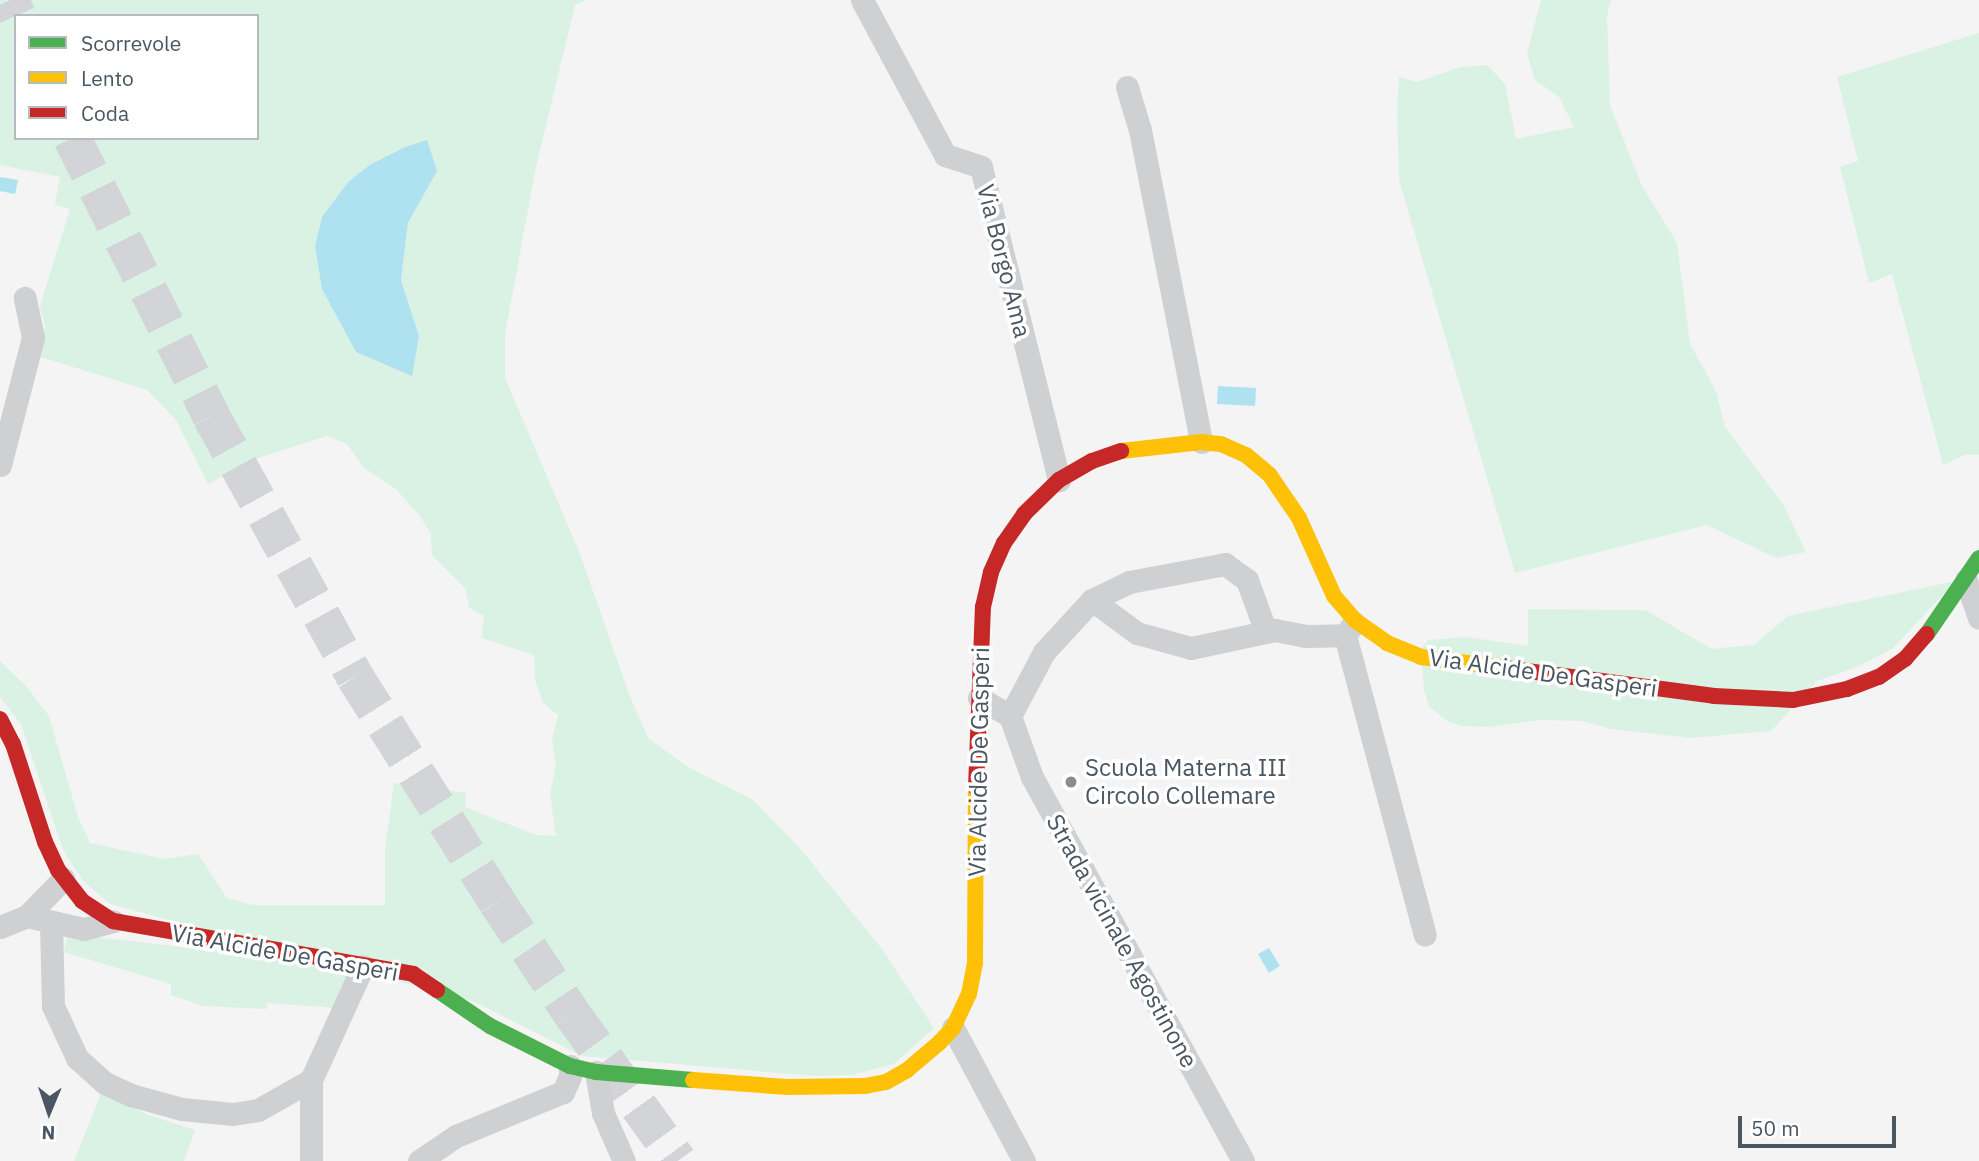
<!DOCTYPE html>
<html>
<head>
<meta charset="utf-8">
<style>
  body { margin:0 }
  #map { position:relative; width:1979px; height:1161px; overflow:hidden; background:#f4f4f4; font-family:"IBM Plex Sans",sans-serif }
  div>[style] { position:absolute }
  .green>* { inset:0; background:#d9f2e3 }
  .water>* { inset:0; background:#aee2f0 }
  .highway-tunnel>* { height:38px; margin-top:-19px; transform-origin:0; background:repeating-linear-gradient(90deg,#d2d4d7 0 38px,transparent 0 57px) }
  .street>* { height:23px; margin:-11.5px; padding:0 11.5px; transform-origin:11.5px; border-radius:11.5px; background:#ced0d2 }
  .fast>* { height:16px; margin:-8px; padding:0 8px; transform-origin:8px; border-radius:8px; background:#4caf50 }
  .slow>* { height:16px; margin:-8px; padding:0 8px; transform-origin:8px; border-radius:8px; background:#ffc107 }
  .jam>* { height:16px; margin:-8px; padding:0 8px; transform-origin:8px; border-radius:8px; background:#c62828 }
  .dots>* { width:19px; height:19px; translate:-50% -50%; box-sizing:border-box; border:4px solid #fff; border-radius:50% }
  span { translate:-50% -50%; white-space:nowrap; text-align:center; line-height:1.15; -webkit-text-stroke:7px #fff; paint-order:stroke }
  .street-label { font-size:24px; color:#4a5661 }
  .poi-label { font-size:24px; color:#4a5661 }
  .left { translate:0 -50%; text-align:left }
  .legend { position:absolute; left:14px; top:14px; width:245px; height:126px; box-sizing:border-box; background:#fff; border:2px solid #b7bbc0; margin:0; padding:9px 12px; list-style:none; font-size:21px; color:#4a5661 }
  .legend li { display:flex; align-items:center; gap:14px; height:35px }
  .legend b { width:35px; border:2px solid #b7bbc0 }
  .north { position:absolute; left:14px; top:1077px; width:70px; height:70px; -webkit-text-stroke:5px #fff; paint-order:stroke; rotate:182deg; font-size:19px; font-weight:700; line-height:28px; text-align:center; color:#4a5661 }
  .north::after { content:''; display:block; margin:auto; width:24px; height:32px; background:#4a5661; clip-path:polygon(50% 0,100% 100%,50% 72%,0 100%) }
  .scale { position:absolute; left:1738px; top:1116px; width:158px; height:32px; box-sizing:border-box; border:4px solid #4a5661; border-top:0; padding-left:9px; font-size:21px; line-height:24px; white-space:nowrap; color:#4a5661; -webkit-text-stroke:5px #fff; paint-order:stroke }
</style>
</head>
<body>
<div id="map">
  <div class="green">
    <i style="clip-path:polygon(evenodd,0 0,587px 0,575px 5px,536px 167px,505px 334px,505px 378px,579px 551px,629px 694px,648px 738px,688px 767px,752px 799px,798px 846px,882px 949px,934px 1028px,894px 1064px,851px 1075px,815px 1076px,582px 1056px,475px 1002px,110px 904px,83px 881px,63px 850px,21px 724px,0 697px,0 661px,27px 687px,49px 716px,78px 817px,90px 843px,164px 859px,198px 854px,227px 898px,253px 905px,385px 905px,385px 849px,394px 783px,466px 793px,465px 807px,536px 835px,556px 836px,550px 794px,556px 766px,552px 739px,558px 715px,543px 703px,535px 680px,534px 655px,482px 638px,484px 616px,469px 608px,466px 589px,432px 555px,431px 534px,419px 515px,396px 489px,364px 468px,347px 444px,327px 436px,258px 458px,208px 484px,176px 420px,147px 390px,38px 356px,45px 326px,40px 306px,70px 209px,55px 205px,60px 177px,0 165px,0 0,16px 16px,257px 16px,257px 138px,16px 138px,16px 16px,0 0,405px 147px,437px 171px,408px 223px,401px 280px,419px 336px,322px 289px,315px 246px,322px 217px,348px 182px,371px 164px,405px 147px)"></i>
    <i style="clip-path:polygon(1541px 0,1611px 0,1607px 16px,1610px 105px,1642px 186px,1677px 243px,1690px 344px,1716px 391px,1725px 427px,1783px 504px,1806px 552px,1776px 558px,1707px 525px,1515px 573px,1399px 180px,1397px 108px,1399px 77px,1417px 82px,1460px 67px,1487px 65px,1505px 84px,1516px 139px,1574px 127px,1559px 97px,1535px 80px,1527px 54px)"></i>
    <i style="clip-path:polygon(1979px 33px,1979px 455px,1965px 455px,1943px 465px,1892px 274px,1869px 283px,1840px 167px,1858px 161px,1837px 77px)"></i>
    <i style="clip-path:polygon(1956px 581px,1892px 649px,1857px 667px,1817px 681px,1771px 731px,1690px 738px,1611px 729px,1583px 721px,1539px 720px,1489px 727px,1462px 726px,1447px 721px,1429px 706px,1424px 690px,1421px 649px,1428px 640px,1466px 637px,1528px 646px,1528px 609px,1645px 610px,1712px 649px,1754px 645px,1788px 616px)"></i>
    <i style="clip-path:polygon(68px 934px,192px 948px,356px 973px,338px 1008px,267px 1003px,267px 1009px,203px 1006px,171px 995px,171px 984px,64px 952px)"></i>
    <i style="clip-path:polygon(102px 1091px,145px 1114px,195px 1130px,184px 1161px,74px 1161px)"></i>
  </div>
  <div class="water">
    <i style="clip-path:polygon(427px 140px,437px 171px,408px 223px,401px 280px,419px 336px,412px 376px,356px 352px,322px 289px,315px 246px,322px 217px,348px 182px,371px 164px,405px 147px)"></i>
    <i style="clip-path:polygon(0 177px,18px 180px,15px 194px,0 191px)"></i>
    <i style="clip-path:polygon(1218px 386px,1256px 388px,1255px 406px,1217px 404px)"></i>
    <i style="clip-path:polygon(1269px 948px,1280px 966px,1269px 973px,1258px 954px)"></i>
  </div>
  <div class="highway-tunnel">
    <i style="left:10px;top:0;width:17px;rotate:66deg"></i>
    <i style="left:72px;top:138px;width:311px;rotate:63.4deg"></i>
    <i style="left:211px;top:416px;width:298px;rotate:61.1deg"></i>
    <i style="left:355px;top:677px;width:266px;rotate:57.7deg"></i>
    <i style="left:497px;top:902px;width:135px;rotate:56.2deg"></i>
    <i style="left:572px;top:1014px;width:181px;rotate:54.2deg"></i>
  </div>
  <div class="street">
    <i style="left:862px;top:0;width:176px;rotate:61.8deg"></i>
    <i style="left:945px;top:155px;width:38px;rotate:18deg"></i>
    <i style="left:981px;top:167px;width:323px;rotate:76deg"></i>
    <i style="left:1127px;top:87px;width:45px;rotate:73.2deg"></i>
    <i style="left:1140px;top:130px;width:318px;rotate:78.9deg"></i>
    <i style="left:0;top:465px;width:132px;rotate:-75.5deg"></i>
    <i style="left:33px;top:337px;width:40px;rotate:-102deg"></i>
    <i style="left:1966px;top:580px;width:40px;rotate:71.1deg"></i>
    <i style="left:1092px;top:600px;width:56px;rotate:36.3deg"></i>
    <i style="left:1137px;top:633px;width:56px;rotate:15.5deg"></i>
    <i style="left:1191px;top:648px;width:86px;rotate:-12.1deg"></i>
    <i style="left:1275px;top:630px;width:32px;rotate:11deg"></i>
    <i style="left:1306px;top:636px;width:39px;rotate:-1deg"></i>
    <i style="left:1345px;top:635px;width:15px;rotate:-53deg"></i>
    <i style="left:1345px;top:635px;width:310px;rotate:75.1deg"></i>
    <i style="left:979px;top:698px;width:36px;rotate:30deg"></i>
    <i style="left:1010px;top:716px;width:65px;rotate:70.2deg"></i>
    <i style="left:1032px;top:777px;width:438px;rotate:61.2deg"></i>
    <i style="left:1010px;top:716px;width:72px;rotate:-62deg"></i>
    <i style="left:1044px;top:652px;width:71px;rotate:-47.3deg"></i>
    <i style="left:1092px;top:600px;width:41px;rotate:-25.9deg"></i>
    <i style="left:1129px;top:582px;width:98px;rotate:-10.6deg"></i>
    <i style="left:1225px;top:564px;width:27px;rotate:36deg"></i>
    <i style="left:1247px;top:580px;width:55px;rotate:69.9deg"></i>
    <i style="left:27px;top:916px;width:58px;rotate:12.8deg"></i>
    <i style="left:84px;top:929px;width:30px;rotate:-15deg"></i>
    <i style="left:51px;top:923px;width:83px;rotate:88.6deg"></i>
    <i style="left:53px;top:1006px;width:57px;rotate:65.2deg"></i>
    <i style="left:77px;top:1058px;width:38px;rotate:42deg"></i>
    <i style="left:105px;top:1083px;width:29px;rotate:25deg"></i>
    <i style="left:131px;top:1095px;width:53px;rotate:15.4deg"></i>
    <i style="left:182px;top:1109px;width:51px;rotate:5.6deg"></i>
    <i style="left:233px;top:1114px;width:25px;rotate:-9deg"></i>
    <i style="left:258px;top:1110px;width:61px;rotate:-29.5deg"></i>
    <i style="left:0;top:927px;width:29px;rotate:-22deg"></i>
    <i style="left:27px;top:916px;width:52px;rotate:-45.8deg"></i>
    <i style="left:953px;top:1028px;width:151px;rotate:61.9deg"></i>
    <i style="left:596px;top:1072px;width:42px;rotate:80.3deg"></i>
    <i style="left:603px;top:1113px;width:52px;rotate:66.4deg"></i>
    <i style="left:311px;top:1161px;width:81px;rotate:-90deg"></i>
    <i style="left:311px;top:1080px;width:125px;rotate:-65.5deg"></i>
    <i style="left:419px;top:1161px;width:45px;rotate:-34deg"></i>
    <i style="left:456px;top:1136px;width:116px;rotate:-22.4deg"></i>
    <i style="left:563px;top:1092px;width:17px;rotate:-66deg"></i>
    <i style="left:570px;top:1076px;width:10px;rotate:-90deg"></i>
  </div>
  <div class="fast">
    <i style="left:1927px;top:634px;width:92px;rotate:-55.6deg"></i>
    <i style="left:437px;top:990px;width:64px;rotate:34.2deg"></i>
    <i style="left:490px;top:1026px;width:89px;rotate:26.6deg"></i>
    <i style="left:570px;top:1066px;width:27px;rotate:13deg"></i>
    <i style="left:596px;top:1072px;width:97px;rotate:4.7deg"></i>
  </div>
  <div class="slow">
    <i style="left:1121px;top:451px;width:81px;rotate:-6.4deg"></i>
    <i style="left:1201px;top:442px;width:20px;rotate:6deg"></i>
    <i style="left:1221px;top:444px;width:27px;rotate:24deg"></i>
    <i style="left:1246px;top:455px;width:30px;rotate:40deg"></i>
    <i style="left:1269px;top:474px;width:53px;rotate:55.7deg"></i>
    <i style="left:1299px;top:518px;width:85px;rotate:65.8deg"></i>
    <i style="left:1334px;top:596px;width:33px;rotate:49deg"></i>
    <i style="left:1356px;top:621px;width:38px;rotate:35deg"></i>
    <i style="left:1387px;top:643px;width:37px;rotate:22deg"></i>
    <i style="left:1421px;top:657px;width:78px;rotate:7.4deg"></i>
    <i style="left:693px;top:1080px;width:94px;rotate:4.3deg"></i>
    <i style="left:787px;top:1087px;width:78px;rotate:-0.7deg"></i>
    <i style="left:865px;top:1086px;width:21px;rotate:-11deg"></i>
    <i style="left:886px;top:1082px;width:23px;rotate:-29deg"></i>
    <i style="left:906px;top:1071px;width:43px;rotate:-40.3deg"></i>
    <i style="left:939px;top:1043px;width:21px;rotate:-47deg"></i>
    <i style="left:953px;top:1028px;width:38px;rotate:-65deg"></i>
    <i style="left:969px;top:994px;width:32px;rotate:-79deg"></i>
    <i style="left:975px;top:963px;width:175px;rotate:-89.7deg"></i>
  </div>
  <div class="jam">
    <i style="left:1498px;top:667px;width:218px;rotate:7.6deg"></i>
    <i style="left:1714px;top:696px;width:79px;rotate:2.9deg"></i>
    <i style="left:1793px;top:700px;width:55px;rotate:-11.5deg"></i>
    <i style="left:1847px;top:689px;width:34px;rotate:-21deg"></i>
    <i style="left:1879px;top:677px;width:32px;rotate:-35deg"></i>
    <i style="left:1905px;top:659px;width:33px;rotate:-49deg"></i>
    <i style="left:0;top:719px;width:28px;rotate:63deg"></i>
    <i style="left:13px;top:744px;width:103px;rotate:71.9deg"></i>
    <i style="left:45px;top:842px;width:31px;rotate:65deg"></i>
    <i style="left:58px;top:870px;width:39px;rotate:52deg"></i>
    <i style="left:82px;top:901px;width:37px;rotate:33deg"></i>
    <i style="left:113px;top:921px;width:305px;rotate:10deg"></i>
    <i style="left:413px;top:974px;width:29px;rotate:34deg"></i>
    <i style="left:976px;top:788px;width:181px;rotate:-87.8deg"></i>
    <i style="left:983px;top:607px;width:36px;rotate:-77deg"></i>
    <i style="left:991px;top:572px;width:32px;rotate:-66deg"></i>
    <i style="left:1004px;top:543px;width:35px;rotate:-55deg"></i>
    <i style="left:1024px;top:514px;width:49px;rotate:-44.2deg"></i>
    <i style="left:1059px;top:480px;width:38px;rotate:-30deg"></i>
    <i style="left:1092px;top:461px;width:31px;rotate:-19deg"></i>
  </div>
  <div class="dots">
    <i style="left:1071px;top:782px;background:#868d94"></i>
  </div>
  <div class="street-label">
    <span style="left:1004px;top:261px;rotate:76deg">Via Borgo Ama</span>
    <span style="left:1543px;top:673px;rotate:8deg">Via Alcide De Gasperi</span>
    <span style="left:979px;top:762px;rotate:-89deg">Via Alcide De Gasperi</span>
    <span style="left:1122px;top:941px;rotate:61deg">Strada vicinale Agostinone</span>
    <span style="left:285px;top:953px;rotate:10deg">Via Alcide De Gasperi</span>
  </div>
  <div class="poi-label">
    <span class="left" style="left:1085px;top:782px">Scuola Materna III<br>Circolo Collemare</span>
  </div>
  <ul class="legend">
  <li><b style="height:9px;background:#4caf50"></b>Scorrevole</li>
  <li><b style="height:9px;background:#ffc107"></b>Lento</li>
  <li><b style="height:9px;background:#c62828"></b>Coda</li>
  </ul>
  <div class="north">N</div>
  <div class="scale">50 m</div>
</div>
</body>
</html>
